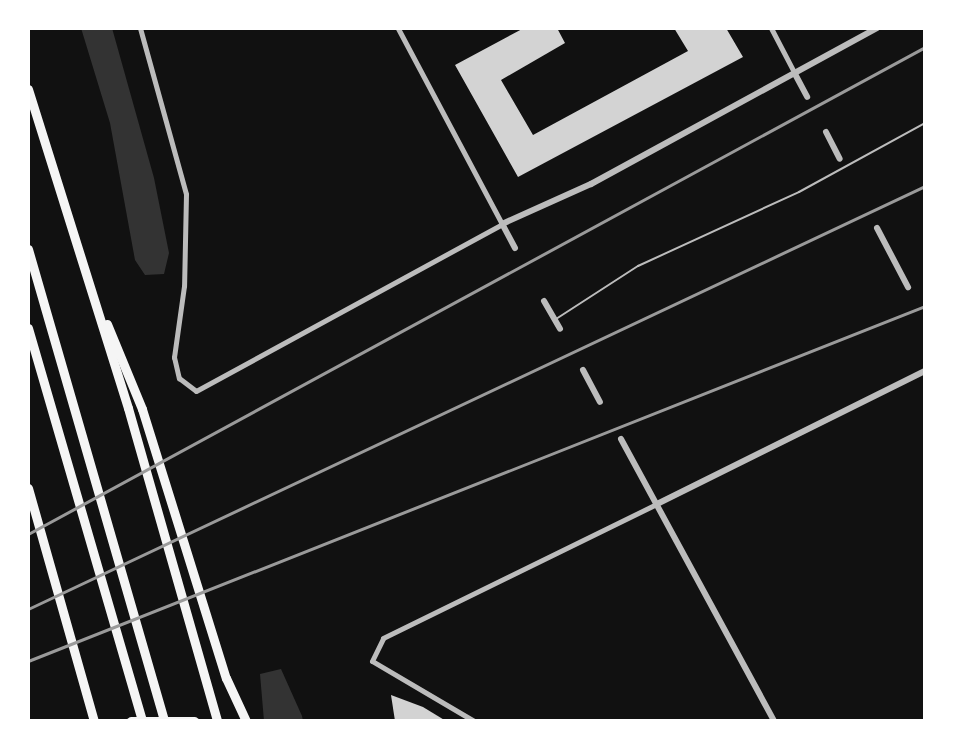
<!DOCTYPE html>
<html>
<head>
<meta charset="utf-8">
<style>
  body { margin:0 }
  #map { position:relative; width:953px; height:749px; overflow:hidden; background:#111; font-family:Ubuntu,sans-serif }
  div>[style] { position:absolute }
  .water>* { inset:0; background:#333 }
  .building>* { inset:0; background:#d3d3d3 }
  .service>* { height:2px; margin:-1px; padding:0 1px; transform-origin:1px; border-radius:1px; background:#bcbcbc }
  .minor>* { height:5px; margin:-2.5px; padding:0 2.5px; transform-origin:2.5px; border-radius:2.5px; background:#bcbcbc }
  .tertiary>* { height:6px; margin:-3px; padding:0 3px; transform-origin:3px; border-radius:3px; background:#bcbcbc }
  .motorway>* { height:9px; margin:-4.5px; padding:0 4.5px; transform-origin:4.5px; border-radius:4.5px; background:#f5f5f5 }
  .rail>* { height:3px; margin:-1.5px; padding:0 1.5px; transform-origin:1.5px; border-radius:1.5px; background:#9a9a9a }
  span { translate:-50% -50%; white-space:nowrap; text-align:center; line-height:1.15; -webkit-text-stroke:8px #fff; paint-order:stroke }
  .frame { position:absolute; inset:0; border:30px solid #fff; pointer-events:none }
</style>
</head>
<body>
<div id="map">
  <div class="water">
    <i style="clip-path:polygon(81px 28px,112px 28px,154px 178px,169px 253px,164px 274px,145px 275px,135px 260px,110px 123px)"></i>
    <i style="clip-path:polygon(281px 669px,302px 716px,303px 721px,264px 721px,260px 674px)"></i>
  </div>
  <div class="building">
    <i style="clip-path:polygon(524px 28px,557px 28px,565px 43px,501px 80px,533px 135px,688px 51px,674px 28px,726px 28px,743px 57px,518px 177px,455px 65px)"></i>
    <i style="clip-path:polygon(391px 695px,423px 707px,446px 721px,395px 721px)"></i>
  </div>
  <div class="service">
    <i style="left:556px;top:319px;width:98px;rotate:-32.9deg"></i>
    <i style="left:638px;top:266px;width:177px;rotate:-24.7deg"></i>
    <i style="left:799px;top:192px;width:144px;rotate:-28.7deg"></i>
  </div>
  <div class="minor">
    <i style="left:140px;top:28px;width:172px;rotate:74.5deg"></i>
    <i style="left:186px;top:194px;width:92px;rotate:91.2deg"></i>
    <i style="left:184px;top:286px;width:72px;rotate:98deg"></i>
    <i style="left:174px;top:357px;width:22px;rotate:77deg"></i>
    <i style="left:179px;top:378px;width:21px;rotate:37deg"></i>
    <i style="left:196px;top:391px;width:349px;rotate:-28.6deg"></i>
    <i style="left:502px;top:224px;width:222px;rotate:-118deg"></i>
    <i style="left:771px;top:28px;width:52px;rotate:62.4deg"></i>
    <i style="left:474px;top:721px;width:118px;rotate:-149.5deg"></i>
    <i style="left:372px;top:661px;width:25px;rotate:-64deg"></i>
    <i style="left:383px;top:638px;width:305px;rotate:-26.1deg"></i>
  </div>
  <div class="tertiary">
    <i style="left:795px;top:74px;width:26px;rotate:62deg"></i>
    <i style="left:826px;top:132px;width:30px;rotate:63deg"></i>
    <i style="left:877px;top:228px;width:67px;rotate:62.3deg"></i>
    <i style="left:515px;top:248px;width:27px;rotate:-118deg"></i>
    <i style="left:502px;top:224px;width:98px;rotate:-24.2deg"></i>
    <i style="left:591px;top:184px;width:326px;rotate:-28.6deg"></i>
    <i style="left:544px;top:301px;width:32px;rotate:60deg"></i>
    <i style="left:583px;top:370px;width:36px;rotate:62deg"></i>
    <i style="left:621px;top:439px;width:321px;rotate:61.5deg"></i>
    <i style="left:657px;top:504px;width:299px;rotate:-26.4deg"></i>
  </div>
  <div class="motorway">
    <i style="left:28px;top:89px;width:334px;rotate:72.6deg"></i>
    <i style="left:128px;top:408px;width:325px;rotate:74.1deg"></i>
    <i style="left:28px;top:249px;width:491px;rotate:73.9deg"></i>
    <i style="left:107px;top:324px;width:92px;rotate:67.6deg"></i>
    <i style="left:142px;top:409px;width:282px;rotate:72.7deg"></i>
    <i style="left:226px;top:678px;width:47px;rotate:65.1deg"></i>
    <i style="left:28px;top:328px;width:409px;rotate:73.8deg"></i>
    <i style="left:28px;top:488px;width:242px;rotate:74.2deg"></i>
    <i style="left:131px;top:721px;width:63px"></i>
  </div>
  <div class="rail">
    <i style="left:28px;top:534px;width:1021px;rotate:-28.5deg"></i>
    <i style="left:28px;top:609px;width:992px;rotate:-25.25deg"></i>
    <i style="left:28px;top:661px;width:965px;rotate:-21.59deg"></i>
  </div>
  <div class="frame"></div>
</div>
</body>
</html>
